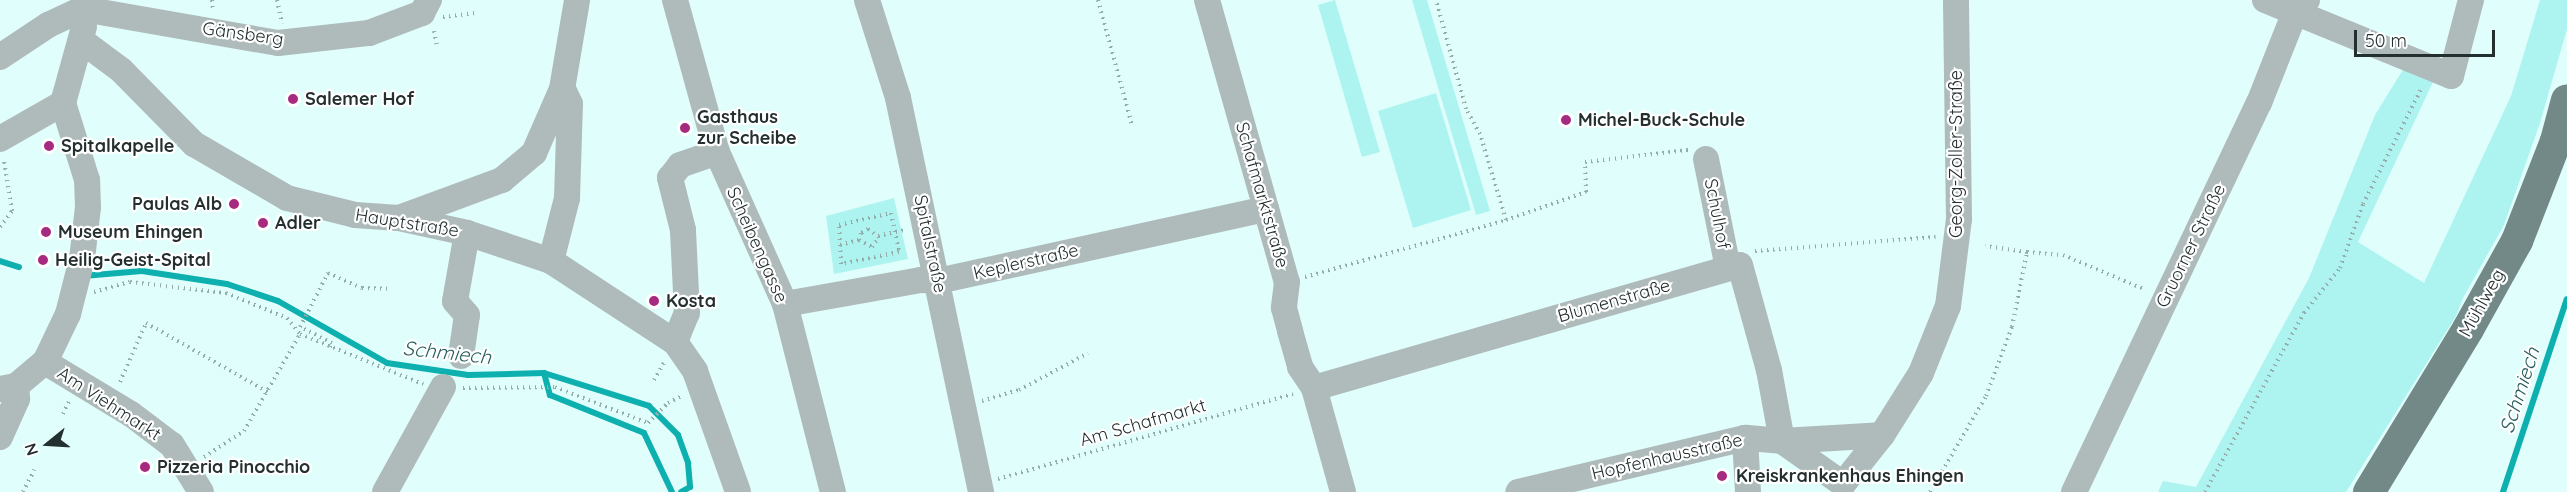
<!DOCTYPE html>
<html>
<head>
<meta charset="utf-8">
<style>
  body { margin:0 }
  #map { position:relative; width:2567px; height:492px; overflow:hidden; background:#e0fefc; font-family:Quicksand,sans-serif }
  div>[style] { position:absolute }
  .green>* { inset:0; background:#adf4f1 }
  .stream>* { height:6px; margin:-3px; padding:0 3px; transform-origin:3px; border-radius:3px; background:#0db0ae }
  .path>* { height:4px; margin-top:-2px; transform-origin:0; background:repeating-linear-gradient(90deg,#96acab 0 1.5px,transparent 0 6px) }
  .minor>* { height:26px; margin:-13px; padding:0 13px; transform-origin:13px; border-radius:13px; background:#afbbba }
  .major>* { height:32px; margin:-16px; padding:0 16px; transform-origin:16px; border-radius:16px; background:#728988 }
  .dots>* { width:16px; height:16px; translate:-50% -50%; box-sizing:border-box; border:3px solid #fff; border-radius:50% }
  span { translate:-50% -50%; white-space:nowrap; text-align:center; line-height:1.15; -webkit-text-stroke:4.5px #fff; paint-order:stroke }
  .street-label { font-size:18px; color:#242f2f }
  .poi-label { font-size:18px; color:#242f2f; font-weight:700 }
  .left { translate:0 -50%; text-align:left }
  .right { translate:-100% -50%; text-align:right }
  .water-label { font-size:20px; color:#275f5e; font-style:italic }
  .north { position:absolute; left:18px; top:414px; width:60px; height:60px; -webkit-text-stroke:4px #fff; paint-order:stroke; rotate:252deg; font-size:16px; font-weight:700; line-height:24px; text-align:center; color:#242f2f }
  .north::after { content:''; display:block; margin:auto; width:21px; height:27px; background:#242f2f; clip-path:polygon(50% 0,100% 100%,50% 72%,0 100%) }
  .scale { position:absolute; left:2354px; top:30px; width:141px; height:27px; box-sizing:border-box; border:3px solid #242f2f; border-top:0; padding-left:8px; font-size:18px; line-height:21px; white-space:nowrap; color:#242f2f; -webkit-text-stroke:4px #fff; paint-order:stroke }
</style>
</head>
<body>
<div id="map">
  <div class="green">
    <i style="clip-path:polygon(1335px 0,1380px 152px,1362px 157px,1318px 5px)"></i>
    <i style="clip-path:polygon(1412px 0,1427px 0,1490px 211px,1476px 215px)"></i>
    <i style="clip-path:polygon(2540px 0,2567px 0,2567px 29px,2540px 123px,2504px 225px,2463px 298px,2456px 316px,2346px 492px,2158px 492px,2163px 481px,2196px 487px,2309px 278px,2375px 115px,2404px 68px,2433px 82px,2358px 242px,2424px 283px,2511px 96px)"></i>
    <i style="clip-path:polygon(1436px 93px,1471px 210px,1413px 228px,1378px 111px)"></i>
    <i style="clip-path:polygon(894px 198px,908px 259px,834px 274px,826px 216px)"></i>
  </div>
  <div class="stream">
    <i style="left:0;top:261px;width:20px;rotate:18deg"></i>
    <i style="left:83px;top:276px;width:59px;rotate:-4.8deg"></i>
    <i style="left:142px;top:271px;width:86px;rotate:8.7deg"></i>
    <i style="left:227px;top:284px;width:54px;rotate:18.4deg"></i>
    <i style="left:278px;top:301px;width:125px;rotate:29.6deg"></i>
    <i style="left:387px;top:363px;width:82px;rotate:8.4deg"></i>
    <i style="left:468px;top:375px;width:76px;rotate:-1.5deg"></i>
    <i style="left:544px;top:373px;width:110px;rotate:17.4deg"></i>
    <i style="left:649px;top:406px;width:41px;rotate:45deg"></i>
    <i style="left:678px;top:435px;width:30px;rotate:70deg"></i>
    <i style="left:688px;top:463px;width:24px;rotate:85deg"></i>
    <i style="left:690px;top:487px;width:10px;rotate:151deg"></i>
    <i style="left:544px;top:373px;width:23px;rotate:75deg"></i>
    <i style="left:550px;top:395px;width:101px;rotate:22deg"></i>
    <i style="left:644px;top:433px;width:65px;rotate:64.6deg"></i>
    <i style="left:2503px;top:492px;width:203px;rotate:-71.7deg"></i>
  </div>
  <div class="path">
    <i style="left:212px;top:0;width:10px;rotate:84deg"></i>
    <i style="left:277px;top:0;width:24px;rotate:78deg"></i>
    <i style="left:1098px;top:0;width:130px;rotate:74.8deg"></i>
    <i style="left:443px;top:17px;width:34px;rotate:-7deg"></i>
    <i style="left:434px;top:31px;width:15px;rotate:79deg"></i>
    <i style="left:891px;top:213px;width:40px;rotate:78deg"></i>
    <i style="left:899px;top:252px;width:59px;rotate:168.3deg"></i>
    <i style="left:841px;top:264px;width:39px;rotate:-93deg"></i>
    <i style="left:839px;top:225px;width:53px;rotate:-13deg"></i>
    <i style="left:1506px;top:220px;width:85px;rotate:-19.3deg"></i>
    <i style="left:1586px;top:192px;width:30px;rotate:-92deg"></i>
    <i style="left:1585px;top:162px;width:104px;rotate:-6.6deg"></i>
    <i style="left:0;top:227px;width:20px;rotate:-53deg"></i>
    <i style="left:12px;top:211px;width:52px;rotate:-98.9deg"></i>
    <i style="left:878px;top:236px;width:27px;rotate:-13deg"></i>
    <i style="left:840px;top:245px;width:20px;rotate:-15deg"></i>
    <i style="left:859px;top:240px;width:15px;rotate:28deg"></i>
    <i style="left:872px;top:247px;width:12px;rotate:-55deg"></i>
    <i style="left:879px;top:237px;width:14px;rotate:-144deg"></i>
    <i style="left:868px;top:229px;width:8px;rotate:150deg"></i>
    <i style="left:861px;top:233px;width:7px;rotate:106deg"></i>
    <i style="left:1755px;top:251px;width:181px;rotate:-4.4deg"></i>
    <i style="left:2027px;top:252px;width:36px;rotate:5deg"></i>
    <i style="left:2063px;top:255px;width:90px;rotate:22.9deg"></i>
    <i style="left:1305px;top:277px;width:209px;rotate:-15.8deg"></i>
    <i style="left:1506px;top:220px;width:90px;rotate:-106.8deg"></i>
    <i style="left:1480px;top:134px;width:29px;rotate:-119deg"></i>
    <i style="left:1466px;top:109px;width:113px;rotate:-105.4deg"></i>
    <i style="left:94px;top:292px;width:37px;rotate:-16deg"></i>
    <i style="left:130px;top:282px;width:97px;rotate:6.5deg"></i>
    <i style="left:226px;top:293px;width:66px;rotate:22.3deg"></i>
    <i style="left:287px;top:318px;width:21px;rotate:51deg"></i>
    <i style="left:330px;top:347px;width:4px;rotate:-63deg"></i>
    <i style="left:332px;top:343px;width:36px;rotate:-153deg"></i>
    <i style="left:300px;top:327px;width:61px;rotate:-62.6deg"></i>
    <i style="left:328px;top:273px;width:37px;rotate:24deg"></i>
    <i style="left:362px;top:288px;width:25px;rotate:2deg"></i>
    <i style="left:654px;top:380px;width:22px;rotate:-60deg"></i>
    <i style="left:120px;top:382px;width:64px;rotate:-66.2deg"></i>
    <i style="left:146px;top:323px;width:140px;rotate:29.5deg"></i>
    <i style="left:463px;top:388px;width:92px;rotate:-0.6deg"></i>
    <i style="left:555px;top:387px;width:100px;rotate:21.2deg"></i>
    <i style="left:648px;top:423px;width:28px;rotate:-45deg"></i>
    <i style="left:668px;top:403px;width:16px;rotate:-27deg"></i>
    <i style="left:982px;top:401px;width:39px;rotate:-17deg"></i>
    <i style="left:1019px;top:390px;width:78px;rotate:-28.2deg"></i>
    <i style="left:63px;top:414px;width:17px;rotate:-65deg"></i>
    <i style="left:204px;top:457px;width:48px;rotate:-33deg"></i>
    <i style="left:244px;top:431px;width:112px;rotate:-60deg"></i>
    <i style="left:300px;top:334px;width:133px;rotate:22.1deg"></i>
    <i style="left:998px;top:479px;width:307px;rotate:-16.1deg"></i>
    <i style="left:23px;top:492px;width:25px;rotate:-63deg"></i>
    <i style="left:1930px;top:492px;width:111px;rotate:-59.7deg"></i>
    <i style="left:1986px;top:396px;width:74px;rotate:-69.4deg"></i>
    <i style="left:2012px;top:327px;width:76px;rotate:-78.7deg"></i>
    <i style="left:2027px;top:252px;width:42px;rotate:-171.9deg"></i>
    <i style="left:2205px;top:492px;width:205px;rotate:-61.1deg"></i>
    <i style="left:2304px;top:313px;width:58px;rotate:-51.3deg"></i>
    <i style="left:2340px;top:268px;width:68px;rotate:-70.2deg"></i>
    <i style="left:2363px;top:204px;width:131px;rotate:-63.2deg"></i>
  </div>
  <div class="minor">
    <i style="left:675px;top:0;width:158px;rotate:74.6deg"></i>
    <i style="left:717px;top:152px;width:167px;rotate:65.9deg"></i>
    <i style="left:785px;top:304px;width:194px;rotate:75.7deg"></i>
    <i style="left:867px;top:0;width:103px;rotate:72.4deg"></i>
    <i style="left:898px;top:98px;width:403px;rotate:78.1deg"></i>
    <i style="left:1207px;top:0;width:293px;rotate:74.2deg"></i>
    <i style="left:1287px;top:282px;width:26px;rotate:97deg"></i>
    <i style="left:1284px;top:308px;width:24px;rotate:75deg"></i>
    <i style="left:1290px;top:331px;width:37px;rotate:74deg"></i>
    <i style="left:1300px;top:367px;width:25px;rotate:56deg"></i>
    <i style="left:1314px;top:388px;width:108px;rotate:74.4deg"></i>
    <i style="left:2265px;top:0;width:201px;rotate:22.2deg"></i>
    <i style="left:2451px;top:76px;width:79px;rotate:-75.3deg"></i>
    <i style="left:82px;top:41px;width:49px;rotate:36.6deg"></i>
    <i style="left:121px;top:70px;width:104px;rotate:45.4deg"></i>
    <i style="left:194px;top:144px;width:108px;rotate:30.1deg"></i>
    <i style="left:287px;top:198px;width:70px;rotate:14deg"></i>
    <i style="left:355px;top:215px;width:44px;rotate:3.9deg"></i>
    <i style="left:399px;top:218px;width:70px;rotate:12.4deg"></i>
    <i style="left:467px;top:233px;width:89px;rotate:18.4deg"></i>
    <i style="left:551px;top:261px;width:148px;rotate:33.2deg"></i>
    <i style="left:675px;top:342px;width:35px;rotate:55deg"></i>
    <i style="left:695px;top:371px;width:128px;rotate:70.4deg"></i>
    <i style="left:0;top:57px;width:58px;rotate:-33.7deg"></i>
    <i style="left:48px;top:25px;width:38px;rotate:-25deg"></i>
    <i style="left:83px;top:9px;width:198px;rotate:9.9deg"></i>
    <i style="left:278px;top:43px;width:92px;rotate:-6.3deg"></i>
    <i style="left:369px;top:33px;width:57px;rotate:-20.7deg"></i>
    <i style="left:422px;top:13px;width:15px;rotate:-62deg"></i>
    <i style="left:0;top:139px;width:73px;rotate:-29.7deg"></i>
    <i style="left:63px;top:103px;width:79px;rotate:-74.6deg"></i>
    <i style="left:1706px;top:159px;width:111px;rotate:78.6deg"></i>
    <i style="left:399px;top:218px;width:110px;rotate:-20.3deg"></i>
    <i style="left:502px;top:180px;width:42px;rotate:-40.2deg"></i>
    <i style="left:534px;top:153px;width:70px;rotate:-66.4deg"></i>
    <i style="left:562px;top:89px;width:90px;rotate:-80.4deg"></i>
    <i style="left:551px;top:261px;width:65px;rotate:-75.7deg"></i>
    <i style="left:567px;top:198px;width:94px;rotate:-88.2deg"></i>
    <i style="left:570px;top:104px;width:17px;rotate:-115deg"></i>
    <i style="left:785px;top:304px;width:138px;rotate:-10deg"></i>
    <i style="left:921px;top:280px;width:17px;rotate:3deg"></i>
    <i style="left:938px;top:281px;width:336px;rotate:-12.4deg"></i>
    <i style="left:675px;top:342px;width:31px;rotate:-68deg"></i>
    <i style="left:687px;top:313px;width:83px;rotate:-92.8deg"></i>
    <i style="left:683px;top:230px;width:54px;rotate:-104deg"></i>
    <i style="left:670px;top:178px;width:16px;rotate:-52deg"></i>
    <i style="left:680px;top:165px;width:39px;rotate:-19deg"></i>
    <i style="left:461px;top:356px;width:41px;rotate:-81.7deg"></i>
    <i style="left:467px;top:315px;width:18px;rotate:-131deg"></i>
    <i style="left:455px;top:301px;width:69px;rotate:-80deg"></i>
    <i style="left:45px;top:362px;width:100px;rotate:31.2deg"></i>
    <i style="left:131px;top:414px;width:51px;rotate:37.1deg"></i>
    <i style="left:172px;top:445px;width:55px;rotate:58.3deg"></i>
    <i style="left:1314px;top:388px;width:443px;rotate:-16.1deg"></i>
    <i style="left:1740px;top:265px;width:109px;rotate:74.6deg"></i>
    <i style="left:1769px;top:370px;width:72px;rotate:79.6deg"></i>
    <i style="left:1782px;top:441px;width:37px;rotate:-175deg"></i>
    <i style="left:1745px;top:438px;width:233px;rotate:166.6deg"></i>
    <i style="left:0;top:389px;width:16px;rotate:-11deg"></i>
    <i style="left:16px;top:386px;width:38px;rotate:-40deg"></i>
    <i style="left:45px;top:362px;width:53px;rotate:-64.4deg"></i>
    <i style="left:68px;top:314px;width:57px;rotate:-75.7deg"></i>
    <i style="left:82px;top:259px;width:52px;rotate:-83.4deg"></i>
    <i style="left:88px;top:207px;width:27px;rotate:-92deg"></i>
    <i style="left:87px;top:180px;width:81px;rotate:-107.3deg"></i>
    <i style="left:1882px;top:435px;width:73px;rotate:-57.8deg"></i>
    <i style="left:1921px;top:373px;width:72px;rotate:-68.1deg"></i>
    <i style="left:1948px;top:306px;width:88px;rotate:-82.8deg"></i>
    <i style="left:1959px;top:219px;width:219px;rotate:-90.8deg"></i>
    <i style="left:1882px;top:435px;width:63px;rotate:128.5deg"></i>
    <i style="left:1843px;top:484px;width:75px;rotate:-144.8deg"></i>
    <i style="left:1782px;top:441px;width:86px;rotate:-3.3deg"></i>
    <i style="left:1868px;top:436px;width:14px;rotate:-4deg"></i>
    <i style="left:0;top:437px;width:42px;rotate:-65.9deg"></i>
    <i style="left:17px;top:399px;width:13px;rotate:-94deg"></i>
    <i style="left:1745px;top:438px;width:54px;rotate:86.8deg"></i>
    <i style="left:385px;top:492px;width:120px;rotate:-61.1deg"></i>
    <i style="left:2074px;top:492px;width:431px;rotate:-64.6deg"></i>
    <i style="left:2259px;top:103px;width:98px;rotate:-68.4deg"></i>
    <i style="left:2295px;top:12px;width:17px;rotate:-45deg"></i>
  </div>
  <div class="major">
    <i style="left:2369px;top:492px;width:191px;rotate:-58.7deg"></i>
    <i style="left:2468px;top:329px;width:101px;rotate:-60.9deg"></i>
    <i style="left:2517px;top:241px;width:107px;rotate:-68.7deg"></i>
    <i style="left:2556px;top:141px;width:42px;rotate:-75deg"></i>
  </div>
  <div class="dots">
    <i style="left:293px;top:99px;background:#a62b80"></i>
    <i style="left:1566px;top:120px;background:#a62b80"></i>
    <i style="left:685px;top:128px;background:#a62b80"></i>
    <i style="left:49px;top:146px;background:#a62b80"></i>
    <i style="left:234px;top:204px;background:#a62b80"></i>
    <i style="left:263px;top:223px;background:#a62b80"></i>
    <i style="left:46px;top:232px;background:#a62b80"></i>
    <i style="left:43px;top:260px;background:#a62b80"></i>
    <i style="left:654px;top:301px;background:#a62b80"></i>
    <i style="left:145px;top:467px;background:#a62b80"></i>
    <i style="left:1722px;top:476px;background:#a62b80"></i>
  </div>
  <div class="street-label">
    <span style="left:243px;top:34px;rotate:8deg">Gänsberg</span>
    <span style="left:1956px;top:154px;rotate:-90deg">Georg-Zoller-Straße</span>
    <span style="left:1262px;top:195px;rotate:74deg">Schafmarktstraße</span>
    <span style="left:1717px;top:214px;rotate:79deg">Schulhof</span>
    <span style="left:407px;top:223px;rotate:9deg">Hauptstraße</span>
    <span style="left:930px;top:244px;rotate:78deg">Spitalstraße</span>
    <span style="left:757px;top:245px;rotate:66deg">Scheibengasse</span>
    <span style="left:2191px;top:246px;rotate:-64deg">Gruorner Straße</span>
    <span style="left:1026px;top:262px;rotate:-13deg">Keplerstraße</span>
    <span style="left:1614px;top:301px;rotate:-16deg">Blumenstraße</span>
    <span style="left:2482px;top:303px;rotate:-61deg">Mühlweg</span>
    <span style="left:109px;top:404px;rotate:33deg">Am Viehmarkt</span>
    <span style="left:1143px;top:423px;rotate:-16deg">Am Schafmarkt</span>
    <span style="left:1667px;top:457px;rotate:-13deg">Hopfenhausstraße</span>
  </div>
  <div class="poi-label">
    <span class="left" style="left:305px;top:99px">Salemer Hof</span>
    <span class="left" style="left:697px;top:128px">Gasthaus<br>zur Scheibe</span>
    <span class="left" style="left:1578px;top:120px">Michel-Buck-Schule</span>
    <span class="left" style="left:61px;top:146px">Spitalkapelle</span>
    <span class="right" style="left:222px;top:204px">Paulas Alb</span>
    <span class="left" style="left:275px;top:223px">Adler</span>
    <span class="left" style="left:58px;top:232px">Museum Ehingen</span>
    <span class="left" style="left:55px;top:260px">Heilig-Geist-Spital</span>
    <span class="left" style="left:666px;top:301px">Kosta</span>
    <span class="left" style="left:157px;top:467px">Pizzeria Pinocchio</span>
    <span class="left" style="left:1736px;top:476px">Kreiskrankenhaus Ehingen</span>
  </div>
  <div class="water-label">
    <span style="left:447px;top:352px;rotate:6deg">Schmiech</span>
    <span style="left:2519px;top:390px;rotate:-72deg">Schmiech</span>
  </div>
  <div class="north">N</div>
  <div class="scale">50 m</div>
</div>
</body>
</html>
